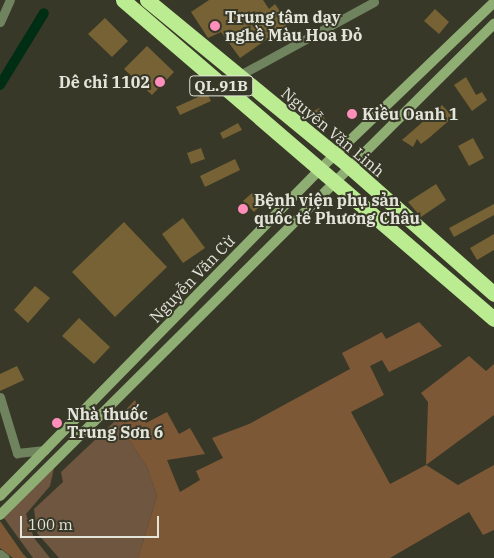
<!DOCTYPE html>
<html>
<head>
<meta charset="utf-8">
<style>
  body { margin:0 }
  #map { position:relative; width:494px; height:558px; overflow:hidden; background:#383828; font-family:"IBM Plex Serif",serif }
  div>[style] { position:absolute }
  .green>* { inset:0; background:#6f5640 }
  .forest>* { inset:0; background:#7d5837 }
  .canal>* { height:10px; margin:-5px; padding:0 5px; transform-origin:5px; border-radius:5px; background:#002e15 }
  .building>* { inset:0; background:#766234 }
  .street>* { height:9px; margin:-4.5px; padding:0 4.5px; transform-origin:4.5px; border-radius:4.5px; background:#70835f }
  .secondary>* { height:10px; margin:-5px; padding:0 5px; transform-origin:5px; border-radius:5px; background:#8fae74 }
  .highway>* { height:15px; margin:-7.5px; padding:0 7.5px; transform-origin:7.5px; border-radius:7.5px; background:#bcec91 }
  .dots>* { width:14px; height:14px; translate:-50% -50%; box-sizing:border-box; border:2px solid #383828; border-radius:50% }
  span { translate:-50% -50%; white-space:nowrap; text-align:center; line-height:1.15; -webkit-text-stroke:4px #383828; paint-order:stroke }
  .shield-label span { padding:1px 4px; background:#383828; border:1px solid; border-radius:4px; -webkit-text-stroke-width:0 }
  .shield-label { font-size:15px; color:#e3e4da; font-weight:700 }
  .poi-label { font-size:16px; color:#e3e4da; font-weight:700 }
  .left { translate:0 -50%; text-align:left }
  .right { translate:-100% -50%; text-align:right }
  .street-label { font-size:16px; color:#e3e4da }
  .scale { position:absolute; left:20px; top:516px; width:139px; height:22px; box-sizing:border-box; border:2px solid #e3e4da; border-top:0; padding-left:6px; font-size:15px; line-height:18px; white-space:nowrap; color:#e3e4da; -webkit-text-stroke:4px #383828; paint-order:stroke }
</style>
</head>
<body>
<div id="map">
  <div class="green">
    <i style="clip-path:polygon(116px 420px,147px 467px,157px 496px,138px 558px,59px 558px,37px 533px,34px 509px,63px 482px,61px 472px)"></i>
    <i style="clip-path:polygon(54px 468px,50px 486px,26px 514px,34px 538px,50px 558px,33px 558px,4px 518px)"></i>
  </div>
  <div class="forest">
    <i style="clip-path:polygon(419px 322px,442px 346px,389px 372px,382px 360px,370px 366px,384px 395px,351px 412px,390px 484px,426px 465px,428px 402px,421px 393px,469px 356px,486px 371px,494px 364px,494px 415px,426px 465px,458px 485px,494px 465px,494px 530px,483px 535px,469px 512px,390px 558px,138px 558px,157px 496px,147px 467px,116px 420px,135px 400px,146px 423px,167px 412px,179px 434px,190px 428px,205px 454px,167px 460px,180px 492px,200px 480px,196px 471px,223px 458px,212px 438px,249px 424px,350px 369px,342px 353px,382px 332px,386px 339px)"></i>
    <i style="clip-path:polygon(0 521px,23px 554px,27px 558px,13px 558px,0 548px)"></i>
  </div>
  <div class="canal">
    <i style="left:0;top:85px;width:84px;rotate:-58.6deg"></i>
  </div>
  <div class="building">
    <i style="clip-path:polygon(209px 0,263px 0,269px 9px,275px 4px,289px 24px,240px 58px,221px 32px,208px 38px,191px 12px)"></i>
    <i style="clip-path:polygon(435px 9px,449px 22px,439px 34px,424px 21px)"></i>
    <i style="clip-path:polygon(105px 18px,128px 41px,112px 57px,88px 34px)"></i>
    <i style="clip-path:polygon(147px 46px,174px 72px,152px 95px,124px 69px)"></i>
    <i style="clip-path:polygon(466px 77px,476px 95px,482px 92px,487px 100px,472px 111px,454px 85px)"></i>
    <i style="clip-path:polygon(207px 93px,211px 101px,180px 115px,176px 107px)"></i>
    <i style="clip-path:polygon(442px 105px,453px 117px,429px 138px,421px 144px,417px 139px,413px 147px,402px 140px)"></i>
    <i style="clip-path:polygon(319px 108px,327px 123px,317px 128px,307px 115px)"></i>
    <i style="clip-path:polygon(238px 123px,242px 130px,223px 139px,220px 133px)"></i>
    <i style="clip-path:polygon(473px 138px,484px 158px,469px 166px,458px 146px)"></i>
    <i style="clip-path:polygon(201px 148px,205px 159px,191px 164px,187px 153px)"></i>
    <i style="clip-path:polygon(235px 159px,240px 170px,205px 187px,200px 176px)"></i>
    <i style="clip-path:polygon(436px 184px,446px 200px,421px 217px,408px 202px)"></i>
    <i style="clip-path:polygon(252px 193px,262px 204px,254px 212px,243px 201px)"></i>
    <i style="clip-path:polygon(494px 204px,494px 215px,454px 237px,449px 228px)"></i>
    <i style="clip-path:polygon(183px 218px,205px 248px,183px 263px,162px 234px)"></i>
    <i style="clip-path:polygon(124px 222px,167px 267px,115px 317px,72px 272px)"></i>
    <i style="clip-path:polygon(494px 234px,494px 250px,477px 260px,470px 248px)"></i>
    <i style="clip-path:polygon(35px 286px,50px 298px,28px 323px,14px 310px)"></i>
    <i style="clip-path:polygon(79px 318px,110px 347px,94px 364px,62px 336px)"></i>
    <i style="clip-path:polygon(17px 366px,24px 380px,0 391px,0 374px)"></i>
  </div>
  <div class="street">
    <i style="left:0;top:22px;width:24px;rotate:-66deg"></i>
    <i style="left:238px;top:76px;width:155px;rotate:-28.6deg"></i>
    <i style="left:0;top:397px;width:59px;rotate:73.1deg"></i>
    <i style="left:17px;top:453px;width:28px;rotate:-6deg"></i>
    <i style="left:0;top:554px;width:6px;rotate:39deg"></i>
  </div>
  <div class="secondary">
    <i style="left:0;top:496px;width:455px;rotate:-45.6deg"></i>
    <i style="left:318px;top:171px;width:244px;rotate:-43.8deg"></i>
    <i style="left:0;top:515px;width:697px;rotate:-44.83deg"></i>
  </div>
  <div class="highway">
    <i style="left:123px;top:0;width:489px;rotate:40.7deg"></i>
    <i style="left:147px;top:0;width:263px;rotate:39.4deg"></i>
    <i style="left:350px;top:167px;width:192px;rotate:41.4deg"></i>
  </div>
  <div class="dots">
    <i style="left:215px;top:26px;background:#ff8ebb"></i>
    <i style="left:160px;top:82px;background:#ff8ebb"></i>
    <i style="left:352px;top:114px;background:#ff8ebb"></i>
    <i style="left:243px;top:209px;background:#ff8ebb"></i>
    <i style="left:57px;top:423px;background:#ff8ebb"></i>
  </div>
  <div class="shield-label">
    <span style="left:221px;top:86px">QL.91B</span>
  </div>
  <div class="poi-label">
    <span class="left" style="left:225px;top:26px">Trung tâm dạy<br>nghề Màu Hoa Đỏ</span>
    <span class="right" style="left:150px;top:82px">Dê chỉ 1102</span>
    <span class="left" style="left:362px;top:114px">Kiều Oanh 1</span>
    <span class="left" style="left:254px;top:209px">Bệnh viện phụ sản<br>quốc tế Phương Châu</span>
    <span class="left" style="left:67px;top:423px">Nhà thuốc<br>Trung Sơn 6</span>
  </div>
  <div class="street-label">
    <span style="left:333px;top:132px;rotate:40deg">Nguyễn Văn Linh</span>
    <span style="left:192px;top:279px;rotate:-46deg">Nguyễn Văn Cừ</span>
  </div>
  <div class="scale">100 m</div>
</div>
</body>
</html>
